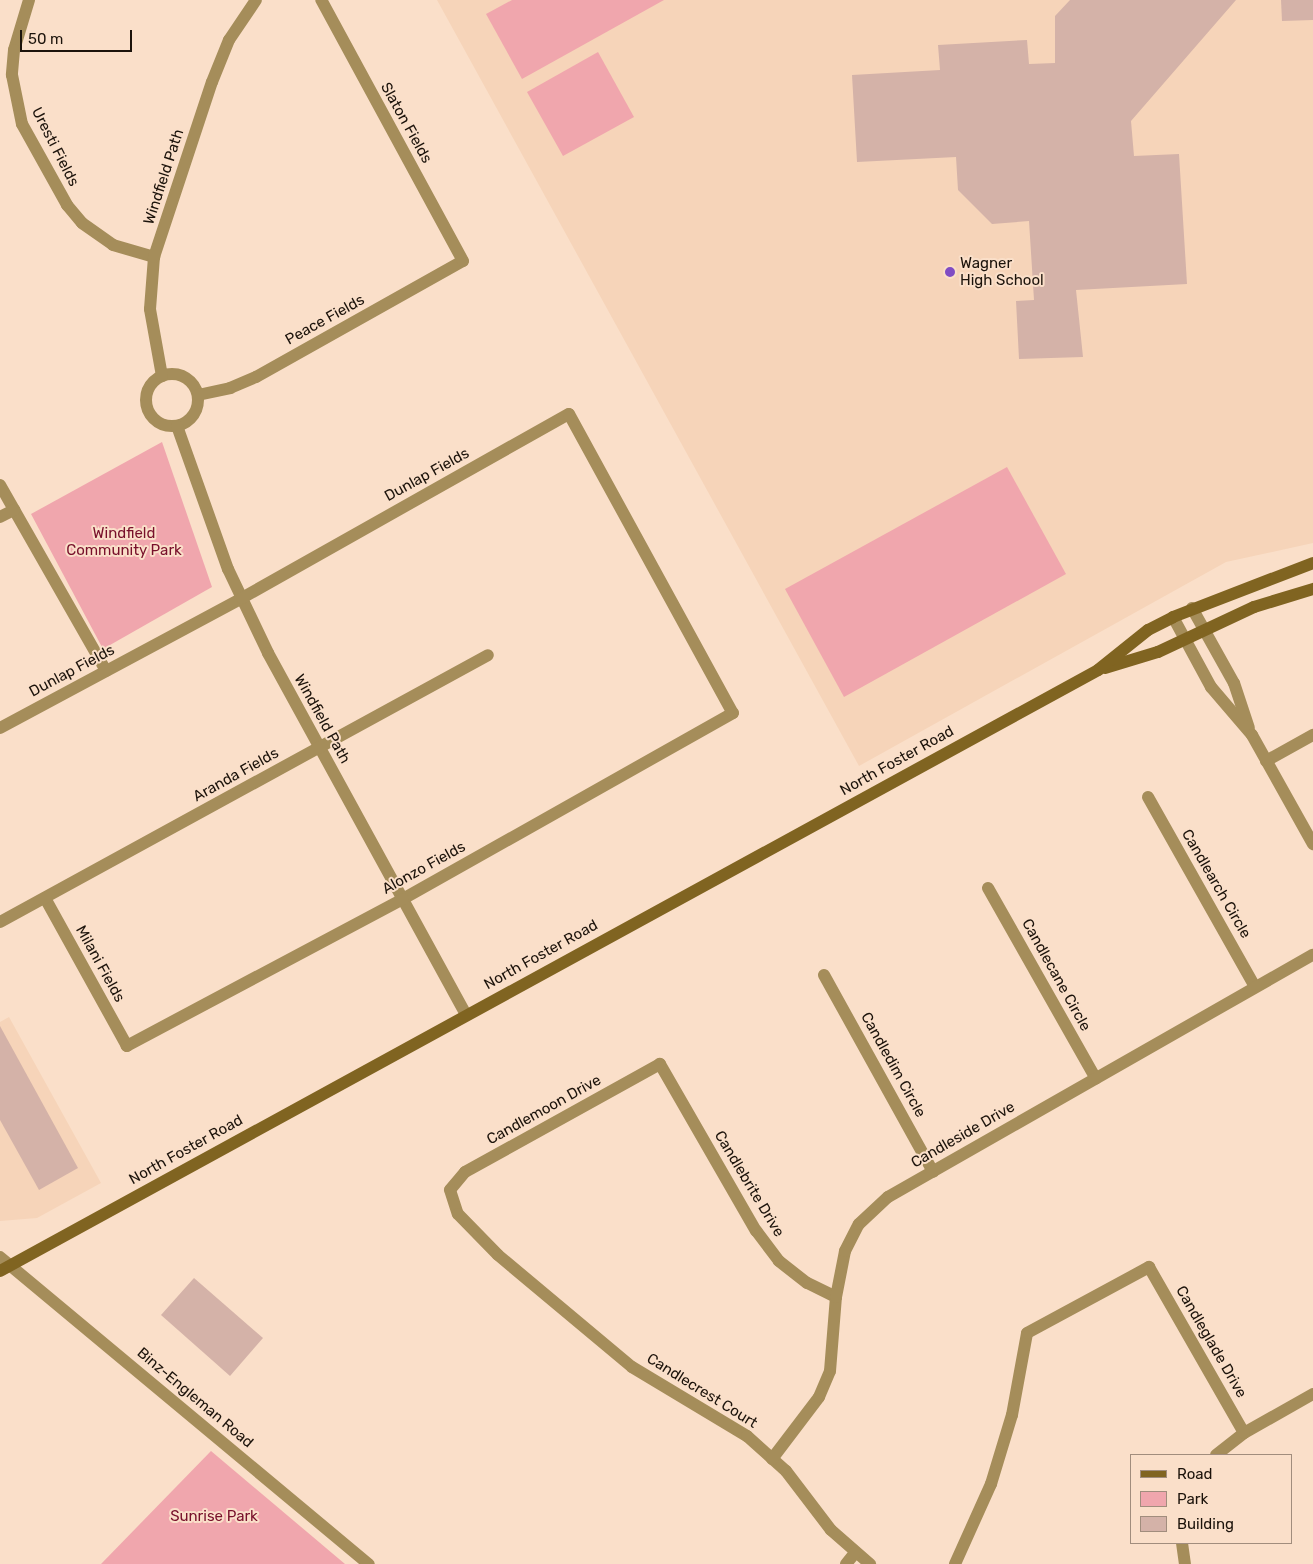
<!DOCTYPE html>
<html>
<head>
<meta charset="utf-8">
<style>
  body { margin:0 }
  #map { position:relative; width:1313px; height:1564px; overflow:hidden; background:#fadfc9; font-family:Rubik,sans-serif }
  div>[style] { position:absolute }
  .built>* { inset:0; background:#f6d4b9 }
  .green>* { inset:0; background:#f0a6ad }
  .building>* { inset:0; background:#d4b2a8 }
  .minor>* { height:12px; margin:-6px; padding:0 6px; transform-origin:6px; border-radius:6px; background:#a58d5a }
  .minor>.ring { margin:-6px; padding:0; box-sizing:content-box; background:none; border:12px solid #a58d5a; border-radius:50% }
  .tertiary>* { height:12px; margin:-6px; padding:0 6px; transform-origin:6px; border-radius:6px; background:#a58d5a }
  .secondary>* { height:12px; margin:-6px; padding:0 6px; transform-origin:6px; border-radius:6px; background:#806421 }
  .dots>* { width:14px; height:14px; translate:-50% -50%; box-sizing:border-box; border:2px solid #fadfc9; border-radius:50% }
  span { translate:-50% -50%; white-space:nowrap; text-align:center; line-height:1.15; -webkit-text-stroke:4px #fadfc9; paint-order:stroke }
  .street-label { font-size:15px; color:#1c130b }
  .poi-label { font-size:15px; color:#1c130b }
  .left { translate:0 -50%; text-align:left }
  .park-label { font-size:15px; color:#78102b }
  .legend { position:absolute; left:1130px; top:1454px; width:162px; height:90px; box-sizing:border-box; background:#fadfc9; border:1px solid #a18d7d; margin:0; padding:6px 9px; list-style:none; font-size:15px; color:#1c130b }
  .legend li { display:flex; align-items:center; gap:10px; height:25px }
  .legend b { width:25px; border:1px solid #a18d7d }
  .scale { position:absolute; left:20px; top:30px; width:112px; height:22px; box-sizing:border-box; border:2px solid #1c130b; border-top:0; padding-left:6px; font-size:15px; line-height:18px; white-space:nowrap; color:#1c130b; -webkit-text-stroke:4px #fadfc9; paint-order:stroke }
</style>
</head>
<body>
<div id="map">
  <div class="built">
    <i style="clip-path:polygon(437px 0,1313px 0,1313px 543px,1226px 562px,859px 766px)"></i>
    <i style="clip-path:polygon(9px 1017px,101px 1183px,37px 1218px,0 1221px,0 1022px)"></i>
  </div>
  <div class="green">
    <i style="clip-path:polygon(512px 0,664px 0,522px 79px,486px 14px)"></i>
    <i style="clip-path:polygon(598px 52px,634px 117px,563px 156px,527px 92px)"></i>
    <i style="clip-path:polygon(162px 442px,212px 587px,103px 649px,31px 514px)"></i>
    <i style="clip-path:polygon(1007px 467px,1066px 574px,844px 697px,785px 589px)"></i>
    <i style="clip-path:polygon(211px 1451px,345px 1564px,101px 1564px)"></i>
  </div>
  <div class="building">
    <i style="clip-path:polygon(1070px 0,1236px 0,1131px 121px,1134px 156px,1179px 154px,1187px 284px,1076px 290px,1083px 357px,1019px 359px,1016px 301px,1034px 300px,1029px 221px,992px 224px,958px 190px,956px 157px,857px 162px,852px 75px,940px 70px,938px 45px,1027px 40px,1029px 64px,1055px 63px,1055px 16px)"></i>
    <i style="clip-path:polygon(1281px 0,1313px 0,1313px 20px,1282px 21px)"></i>
    <i style="clip-path:polygon(0 1026px,78px 1168px,39px 1190px,0 1120px)"></i>
    <i style="clip-path:polygon(194px 1278px,263px 1338px,230px 1376px,161px 1315px)"></i>
  </div>
  <div class="minor">
    <i style="left:29px;top:0;width:52px;rotate:106.7deg"></i>
    <i style="left:14px;top:50px;width:25px;rotate:95deg"></i>
    <i style="left:12px;top:75px;width:50px;rotate:78.5deg"></i>
    <i style="left:22px;top:124px;width:93px;rotate:60.9deg"></i>
    <i style="left:67px;top:205px;width:23px;rotate:50deg"></i>
    <i style="left:82px;top:223px;width:38px;rotate:35deg"></i>
    <i style="left:113px;top:245px;width:43px;rotate:16.3deg"></i>
    <i class="ring" style="left:146px;top:374px;width:40px;height:40px"></i>
    <i style="left:162px;top:376px;width:68px;rotate:-100.2deg"></i>
    <i style="left:150px;top:309px;width:52px;rotate:-85.6deg"></i>
    <i style="left:154px;top:257px;width:184px;rotate:-71.7deg"></i>
    <i style="left:212px;top:82px;width:45px;rotate:-68deg"></i>
    <i style="left:229px;top:40px;width:48px;rotate:-56deg"></i>
    <i style="left:198px;top:395px;width:33px;rotate:-12deg"></i>
    <i style="left:230px;top:388px;width:28px;rotate:-23deg"></i>
    <i style="left:256px;top:377px;width:237px;rotate:-29.3deg"></i>
    <i style="left:463px;top:261px;width:297px;rotate:-118.5deg"></i>
    <i style="left:177px;top:426px;width:152px;rotate:70.4deg"></i>
    <i style="left:228px;top:569px;width:93px;rotate:64.5deg"></i>
    <i style="left:268px;top:653px;width:412px;rotate:61.3deg"></i>
    <i style="left:0;top:485px;width:214px;rotate:60.3deg"></i>
    <i style="left:0;top:517px;width:16px;rotate:-27deg"></i>
    <i style="left:0;top:728px;width:275px;rotate:-28.2deg"></i>
    <i style="left:242px;top:598px;width:375px;rotate:-29.4deg"></i>
    <i style="left:569px;top:414px;width:341px;rotate:61.3deg"></i>
    <i style="left:733px;top:713px;width:379px;rotate:150.6deg"></i>
    <i style="left:403px;top:899px;width:313px;rotate:152deg"></i>
    <i style="left:127px;top:1046px;width:169px;rotate:-119deg"></i>
    <i style="left:1266px;top:761px;width:54px;rotate:-29deg"></i>
    <i style="left:1148px;top:797px;width:218px;rotate:60.6deg"></i>
    <i style="left:988px;top:888px;width:219px;rotate:60.5deg"></i>
    <i style="left:0;top:922px;width:556px;rotate:-28.68deg"></i>
    <i style="left:824px;top:975px;width:225px;rotate:61deg"></i>
    <i style="left:836px;top:1297px;width:32px;rotate:-154deg"></i>
    <i style="left:807px;top:1283px;width:36px;rotate:-142deg"></i>
    <i style="left:779px;top:1261px;width:38px;rotate:-127deg"></i>
    <i style="left:756px;top:1231px;width:193px;rotate:-119.9deg"></i>
    <i style="left:660px;top:1064px;width:223px;rotate:151deg"></i>
    <i style="left:465px;top:1172px;width:23px;rotate:130deg"></i>
    <i style="left:450px;top:1190px;width:25px;rotate:72deg"></i>
    <i style="left:458px;top:1214px;width:57px;rotate:45.7deg"></i>
    <i style="left:498px;top:1255px;width:175px;rotate:39.9deg"></i>
    <i style="left:632px;top:1367px;width:134px;rotate:31deg"></i>
    <i style="left:747px;top:1436px;width:52px;rotate:41.9deg"></i>
    <i style="left:786px;top:1471px;width:74px;rotate:52.7deg"></i>
    <i style="left:831px;top:1530px;width:52px;rotate:41.1deg"></i>
    <i style="left:1216px;top:1455px;width:36px;rotate:-38deg"></i>
    <i style="left:1244px;top:1433px;width:79px;rotate:-29.5deg"></i>
    <i style="left:772px;top:1459px;width:78px;rotate:-52.8deg"></i>
    <i style="left:819px;top:1397px;width:28px;rotate:-67deg"></i>
    <i style="left:830px;top:1371px;width:74px;rotate:-85.4deg"></i>
    <i style="left:836px;top:1297px;width:47px;rotate:-78.9deg"></i>
    <i style="left:845px;top:1251px;width:30px;rotate:-63deg"></i>
    <i style="left:859px;top:1224px;width:40px;rotate:-43deg"></i>
    <i style="left:888px;top:1197px;width:489px;rotate:-29.7deg"></i>
    <i style="left:1182px;top:1543px;width:21px;rotate:82deg"></i>
    <i style="left:846px;top:1564px;width:14px;rotate:-51deg"></i>
    <i style="left:955px;top:1564px;width:88px;rotate:-65.8deg"></i>
    <i style="left:991px;top:1484px;width:72px;rotate:-73.1deg"></i>
    <i style="left:1012px;top:1415px;width:83px;rotate:-79.6deg"></i>
    <i style="left:1027px;top:1333px;width:139px;rotate:-28.4deg"></i>
    <i style="left:1149px;top:1267px;width:191px;rotate:60.2deg"></i>
  </div>
  <div class="tertiary">
    <i style="left:1192px;top:608px;width:86px;rotate:60.8deg"></i>
    <i style="left:1234px;top:683px;width:47px;rotate:71.6deg"></i>
    <i style="left:1173px;top:617px;width:80px;rotate:61.5deg"></i>
    <i style="left:1211px;top:687px;width:63px;rotate:49.5deg"></i>
    <i style="left:1252px;top:735px;width:125px;rotate:60.8deg"></i>
    <i style="left:0;top:1257px;width:480px;rotate:39.8deg"></i>
  </div>
  <div class="secondary">
    <i style="left:1105px;top:668px;width:55px;rotate:-16.8deg"></i>
    <i style="left:1158px;top:652px;width:106px;rotate:-25.1deg"></i>
    <i style="left:1254px;top:607px;width:62px;rotate:-17deg"></i>
    <i style="left:0;top:1271px;width:1252px;rotate:-28.69deg"></i>
    <i style="left:1098px;top:670px;width:64px;rotate:-38.7deg"></i>
    <i style="left:1148px;top:630px;width:28px;rotate:-27deg"></i>
    <i style="left:1173px;top:617px;width:150px;rotate:-21.1deg"></i>
  </div>
  <div class="dots">
    <i style="left:950px;top:272px;background:#804cc3"></i>
  </div>
  <div class="street-label">
    <span style="left:406px;top:123px;rotate:61deg">Slaton Fields</span>
    <span style="left:55px;top:147px;rotate:63deg">Uresti Fields</span>
    <span style="left:164px;top:177px;rotate:-72deg">Windfield Path</span>
    <span style="left:325px;top:320px;rotate:-29deg">Peace Fields</span>
    <span style="left:427px;top:475px;rotate:-29deg">Dunlap Fields</span>
    <span style="left:72px;top:671px;rotate:-28deg">Dunlap Fields</span>
    <span style="left:322px;top:719px;rotate:61deg">Windfield Path</span>
    <span style="left:897px;top:761px;rotate:-29deg">North Foster Road</span>
    <span style="left:236px;top:775px;rotate:-29deg">Aranda Fields</span>
    <span style="left:424px;top:868px;rotate:-29deg">Alonzo Fields</span>
    <span style="left:1216px;top:884px;rotate:60deg">Candlearch Circle</span>
    <span style="left:541px;top:955px;rotate:-29deg">North Foster Road</span>
    <span style="left:100px;top:964px;rotate:61deg">Milani Fields</span>
    <span style="left:1056px;top:975px;rotate:61deg">Candlecane Circle</span>
    <span style="left:893px;top:1065px;rotate:61deg">Candledim Circle</span>
    <span style="left:544px;top:1110px;rotate:-29deg">Candlemoon Drive</span>
    <span style="left:963px;top:1135px;rotate:-30deg">Candleside Drive</span>
    <span style="left:186px;top:1150px;rotate:-29deg">North Foster Road</span>
    <span style="left:749px;top:1184px;rotate:59deg">Candlebrite Drive</span>
    <span style="left:1211px;top:1342px;rotate:60deg">Candleglade Drive</span>
    <span style="left:702px;top:1391px;rotate:32deg">Candlecrest Court</span>
    <span style="left:195px;top:1398px;rotate:40deg">Binz-Engleman Road</span>
  </div>
  <div class="poi-label">
    <span class="left" style="left:960px;top:272px">Wagner<br>High School</span>
  </div>
  <div class="park-label">
    <span style="left:124px;top:542px">Windfield<br>Community Park</span>
    <span style="left:214px;top:1517px">Sunrise Park</span>
  </div>
  <ul class="legend">
  <li><b style="height:6px;background:#806421"></b>Road</li>
  <li><b style="height:14px;background:#f0a6ad"></b>Park</li>
  <li><b style="height:14px;background:#d4b2a8"></b>Building</li>
  </ul>
  <div class="scale">50 m</div>
</div>
</body>
</html>
